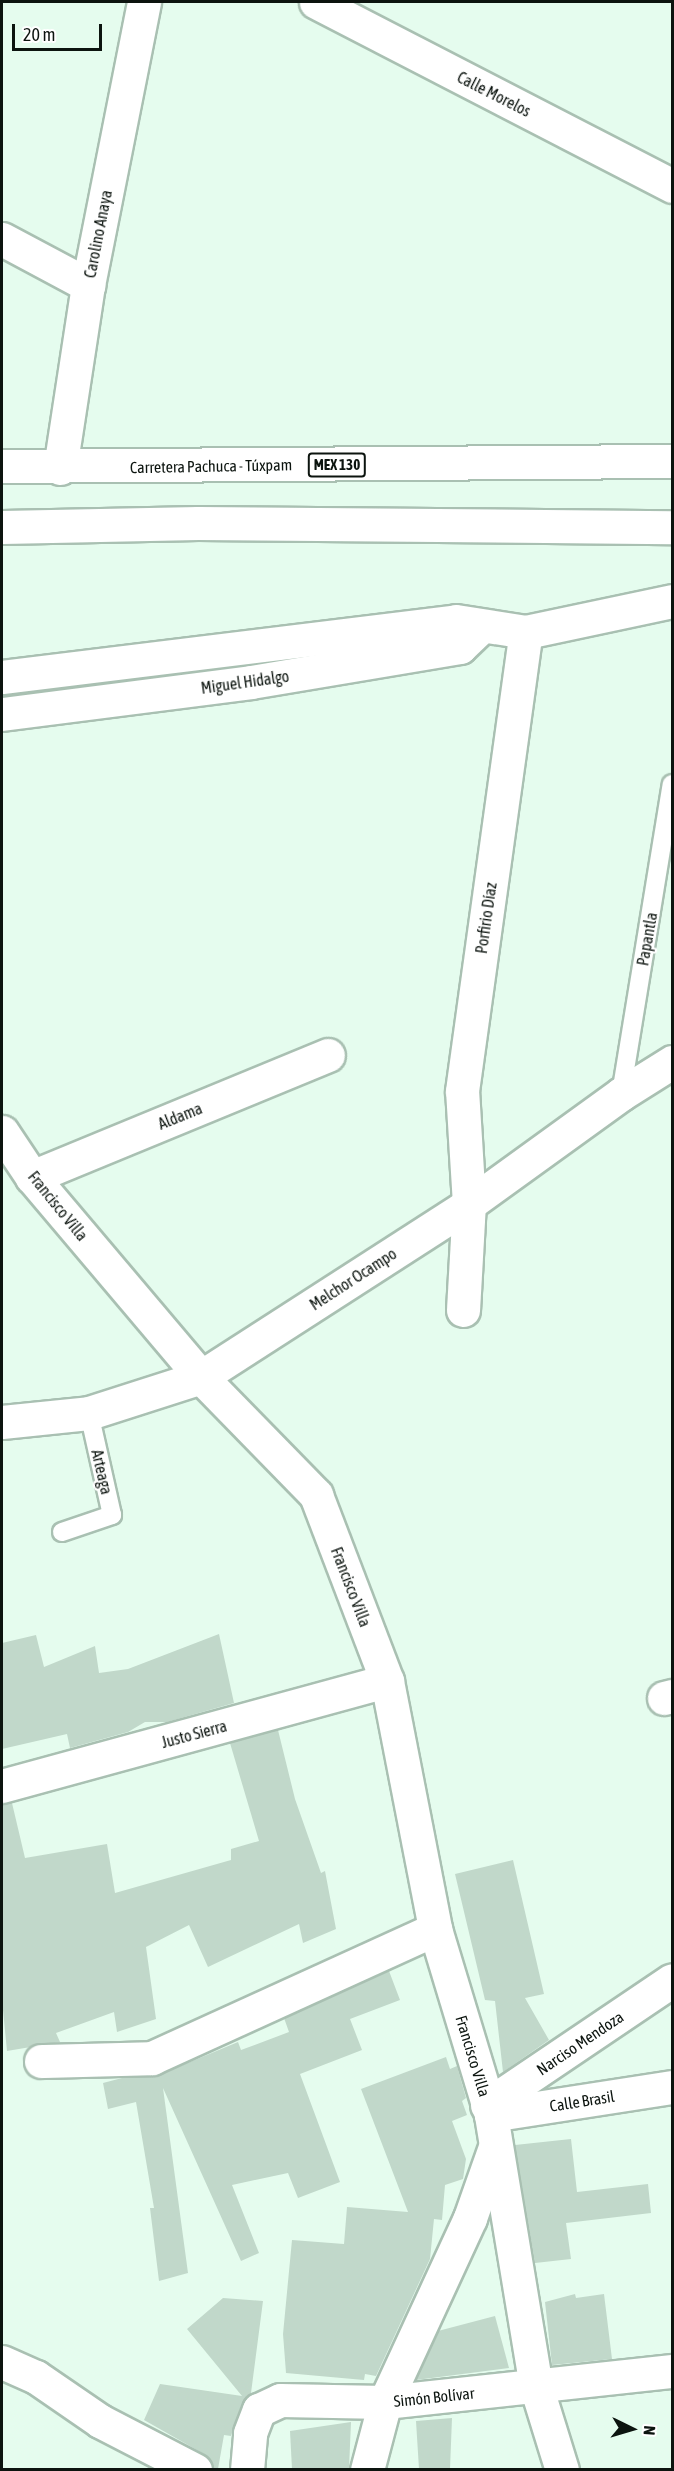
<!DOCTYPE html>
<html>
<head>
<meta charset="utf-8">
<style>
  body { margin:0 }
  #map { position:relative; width:674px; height:2471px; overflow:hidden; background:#e5fcee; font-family:"Asap Condensed",sans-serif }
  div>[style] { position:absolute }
  .building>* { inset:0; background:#c1d8ca }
  .roads { filter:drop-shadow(2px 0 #a9c0b2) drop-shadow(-2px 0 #a9c0b2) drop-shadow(0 2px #a9c0b2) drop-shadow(0 -2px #a9c0b2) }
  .lane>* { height:18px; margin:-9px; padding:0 9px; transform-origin:9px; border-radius:9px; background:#fff }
  .street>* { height:33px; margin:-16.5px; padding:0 16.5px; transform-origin:16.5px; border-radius:16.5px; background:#fff }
  .primary>* { height:33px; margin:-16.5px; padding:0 16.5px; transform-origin:16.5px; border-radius:16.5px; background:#fff }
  span { translate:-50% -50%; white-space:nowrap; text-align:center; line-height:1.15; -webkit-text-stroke:4.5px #fff; paint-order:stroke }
  .shield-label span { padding:2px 4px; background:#fff; border:2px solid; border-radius:4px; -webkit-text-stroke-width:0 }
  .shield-label { font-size:15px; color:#0c140f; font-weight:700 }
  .street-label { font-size:16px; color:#0c140f }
  .frame { position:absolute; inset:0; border:3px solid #0c140f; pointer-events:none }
  .north { position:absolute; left:602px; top:2399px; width:60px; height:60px; -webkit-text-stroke:4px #fff; paint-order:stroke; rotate:95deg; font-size:16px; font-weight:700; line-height:24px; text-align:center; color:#0c140f }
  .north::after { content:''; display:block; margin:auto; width:21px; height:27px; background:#0c140f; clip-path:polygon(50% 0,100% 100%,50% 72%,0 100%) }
  .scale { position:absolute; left:12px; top:24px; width:90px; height:27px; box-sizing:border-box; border:3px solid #0c140f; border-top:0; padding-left:8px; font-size:18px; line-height:21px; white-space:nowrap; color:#0c140f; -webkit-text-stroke:4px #fff; paint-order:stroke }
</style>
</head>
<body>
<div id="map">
  <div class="building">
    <i style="clip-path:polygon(219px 1634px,234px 1703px,167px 1722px,145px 1722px,128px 1732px,70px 1748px,67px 1734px,2px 1749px,2px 1643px,36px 1635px,44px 1667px,95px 1646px,99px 1673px,128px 1669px)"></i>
    <i style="clip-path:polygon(278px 1730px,295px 1799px,321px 1873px,325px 1871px,336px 1929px,303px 1943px,299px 1924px,208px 1967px,189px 1925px,146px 1947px,156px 2019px,117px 2032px,114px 2012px,56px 2033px,60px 2042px,7px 2051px,2px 2000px,2px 1804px,12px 1803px,25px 1858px,107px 1844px,115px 1893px,231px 1860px,231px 1849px,259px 1841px,230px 1743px)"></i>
    <i style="clip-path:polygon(513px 1860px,544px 1994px,525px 1998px,549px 2040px,503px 2072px,495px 2001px,485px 2000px,455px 1874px)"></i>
    <i style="clip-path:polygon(389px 1971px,400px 2000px,350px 2019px,362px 2050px,300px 2074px,340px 2182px,298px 2198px,288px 2173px,232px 2185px,259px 2253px,241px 2261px,163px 2088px,188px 2273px,159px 2281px,150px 2208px,154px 2208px,136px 2102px,108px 2109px,103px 2083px,122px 2078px,159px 2075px,238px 2042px,241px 2050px,289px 2032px,284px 2018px)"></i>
    <i style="clip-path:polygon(446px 2057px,450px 2069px,457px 2066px,466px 2098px,462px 2101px,467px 2115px,452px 2121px,466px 2159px,463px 2179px,445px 2185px,442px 2220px,434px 2219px,430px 2259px,376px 2376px,365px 2374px,364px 2380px,286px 2373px,283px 2334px,292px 2240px,344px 2244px,347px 2207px,408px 2212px,361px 2089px)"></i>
    <i style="clip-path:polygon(571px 2139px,577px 2192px,648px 2184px,651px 2213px,566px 2223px,571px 2259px,535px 2263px,515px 2145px)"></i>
    <i style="clip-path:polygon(575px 2294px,576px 2298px,604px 2294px,612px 2359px,552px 2365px,545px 2302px)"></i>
    <i style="clip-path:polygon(223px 2298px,263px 2301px,251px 2393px,242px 2403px,231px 2436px,224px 2435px,218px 2469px,214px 2469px,204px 2454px,144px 2420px,160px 2384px,242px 2396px,187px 2329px)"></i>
    <i style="clip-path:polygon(495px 2316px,509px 2368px,416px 2380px,438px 2331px)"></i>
    <i style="clip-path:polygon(452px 2418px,450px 2469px,419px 2469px,416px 2421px)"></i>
    <i style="clip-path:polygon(351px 2422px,349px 2469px,292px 2469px,290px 2431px)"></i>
  </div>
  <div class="roads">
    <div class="lane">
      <i style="left:621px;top:1094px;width:314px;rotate:-80.7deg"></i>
      <i style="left:62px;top:1532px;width:53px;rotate:-18.8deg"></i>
      <i style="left:112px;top:1515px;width:105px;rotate:-102.7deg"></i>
    </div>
    <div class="street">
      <i style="left:316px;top:2px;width:401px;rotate:27.3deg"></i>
      <i style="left:2px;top:239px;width:98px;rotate:28.1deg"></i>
      <i style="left:60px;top:468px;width:185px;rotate:-81.3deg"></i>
      <i style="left:88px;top:285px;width:288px;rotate:-78.8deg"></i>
      <i style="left:2px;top:677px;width:457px;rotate:-7deg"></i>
      <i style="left:456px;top:621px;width:71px;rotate:8.9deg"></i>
      <i style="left:526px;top:632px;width:149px;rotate:-12deg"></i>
      <i style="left:2px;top:714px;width:251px;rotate:-7.3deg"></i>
      <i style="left:251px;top:682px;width:212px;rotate:-9.5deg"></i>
      <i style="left:460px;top:647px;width:28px;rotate:-44deg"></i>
      <i style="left:2px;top:1132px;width:54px;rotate:56.3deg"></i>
      <i style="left:32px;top:1177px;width:262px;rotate:49.8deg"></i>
      <i style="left:201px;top:1377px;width:165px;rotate:45.7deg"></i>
      <i style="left:316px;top:1495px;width:199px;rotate:69.1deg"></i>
      <i style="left:387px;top:1681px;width:253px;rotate:79deg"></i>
      <i style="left:435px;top:1929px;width:194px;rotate:73.2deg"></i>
      <i style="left:491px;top:2115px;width:275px;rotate:80.6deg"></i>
      <i style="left:536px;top:2386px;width:88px;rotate:72.8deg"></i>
      <i style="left:32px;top:1177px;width:320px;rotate:-22.4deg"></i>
      <i style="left:463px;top:1310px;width:106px;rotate:-86.8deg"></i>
      <i style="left:469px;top:1204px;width:113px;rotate:-93.5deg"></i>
      <i style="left:462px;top:1091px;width:463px;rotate:-82.1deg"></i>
      <i style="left:2px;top:1422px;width:87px;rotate:-5.9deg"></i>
      <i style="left:89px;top:1413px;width:118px;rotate:-17.8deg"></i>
      <i style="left:201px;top:1377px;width:319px;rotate:-32.8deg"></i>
      <i style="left:469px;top:1204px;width:188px;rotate:-35.9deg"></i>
      <i style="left:621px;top:1094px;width:60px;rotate:-32.1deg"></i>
      <i style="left:664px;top:1698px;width:8px;rotate:-14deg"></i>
      <i style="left:2px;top:1786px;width:399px;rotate:-15.3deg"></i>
      <i style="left:41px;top:2061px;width:111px;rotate:-1.5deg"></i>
      <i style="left:152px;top:2058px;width:311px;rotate:-24.5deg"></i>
      <i style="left:487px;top:2105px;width:223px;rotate:-34deg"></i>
      <i style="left:491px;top:2115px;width:183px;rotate:-8.8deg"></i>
      <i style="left:2px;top:2362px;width:37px;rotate:24deg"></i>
      <i style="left:36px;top:2377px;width:78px;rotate:34.5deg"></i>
      <i style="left:100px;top:2421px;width:107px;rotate:27.3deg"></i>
      <i style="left:247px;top:2470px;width:37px;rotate:-85deg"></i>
      <i style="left:250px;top:2433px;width:25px;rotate:-69deg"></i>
      <i style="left:259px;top:2410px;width:23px;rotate:-25deg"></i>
      <i style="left:280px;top:2400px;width:105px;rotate:1.1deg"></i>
      <i style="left:385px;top:2402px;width:289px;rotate:-6.2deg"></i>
      <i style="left:367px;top:2470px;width:70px;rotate:-75.2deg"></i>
      <i style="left:385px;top:2402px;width:203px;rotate:-65.2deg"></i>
      <i style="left:470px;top:2218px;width:75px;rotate:-70.6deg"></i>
    </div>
    <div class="primary">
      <i style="left:2px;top:466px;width:670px;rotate:-0.43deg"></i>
      <i style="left:2px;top:527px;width:196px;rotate:-1.2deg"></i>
      <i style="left:198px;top:523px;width:474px;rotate:0.5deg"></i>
    </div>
  </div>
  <div class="shield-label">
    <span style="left:337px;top:465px">MEX 130</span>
  </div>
  <div class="street-label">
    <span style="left:494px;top:94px;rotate:27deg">Calle Morelos</span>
    <span style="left:98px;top:234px;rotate:-79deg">Carolino Anaya</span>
    <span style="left:211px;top:466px;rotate:-1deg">Carretera Pachuca - Túxpam</span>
    <span style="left:245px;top:682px;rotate:-8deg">Miguel Hidalgo</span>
    <span style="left:486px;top:918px;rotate:-82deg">Porfirio Díaz</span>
    <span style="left:647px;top:939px;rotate:-80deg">Papantla</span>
    <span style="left:180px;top:1116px;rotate:-22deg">Aldama</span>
    <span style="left:58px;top:1206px;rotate:51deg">Francisco Villa</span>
    <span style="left:353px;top:1279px;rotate:-33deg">Melchor Ocampo</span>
    <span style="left:102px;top:1472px;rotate:77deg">Arteaga</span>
    <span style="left:351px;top:1587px;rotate:69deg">Francisco Villa</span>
    <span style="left:194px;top:1734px;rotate:-15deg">Justo Sierra</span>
    <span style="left:580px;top:2043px;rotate:-34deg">Narciso Mendoza</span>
    <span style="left:473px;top:2056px;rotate:73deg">Francisco Villa</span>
    <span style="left:582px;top:2101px;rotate:-9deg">Calle Brasil</span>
    <span style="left:434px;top:2397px;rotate:-6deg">Simón Bolívar</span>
  </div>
  <div class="frame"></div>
  <div class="north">N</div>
  <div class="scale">20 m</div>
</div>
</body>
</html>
